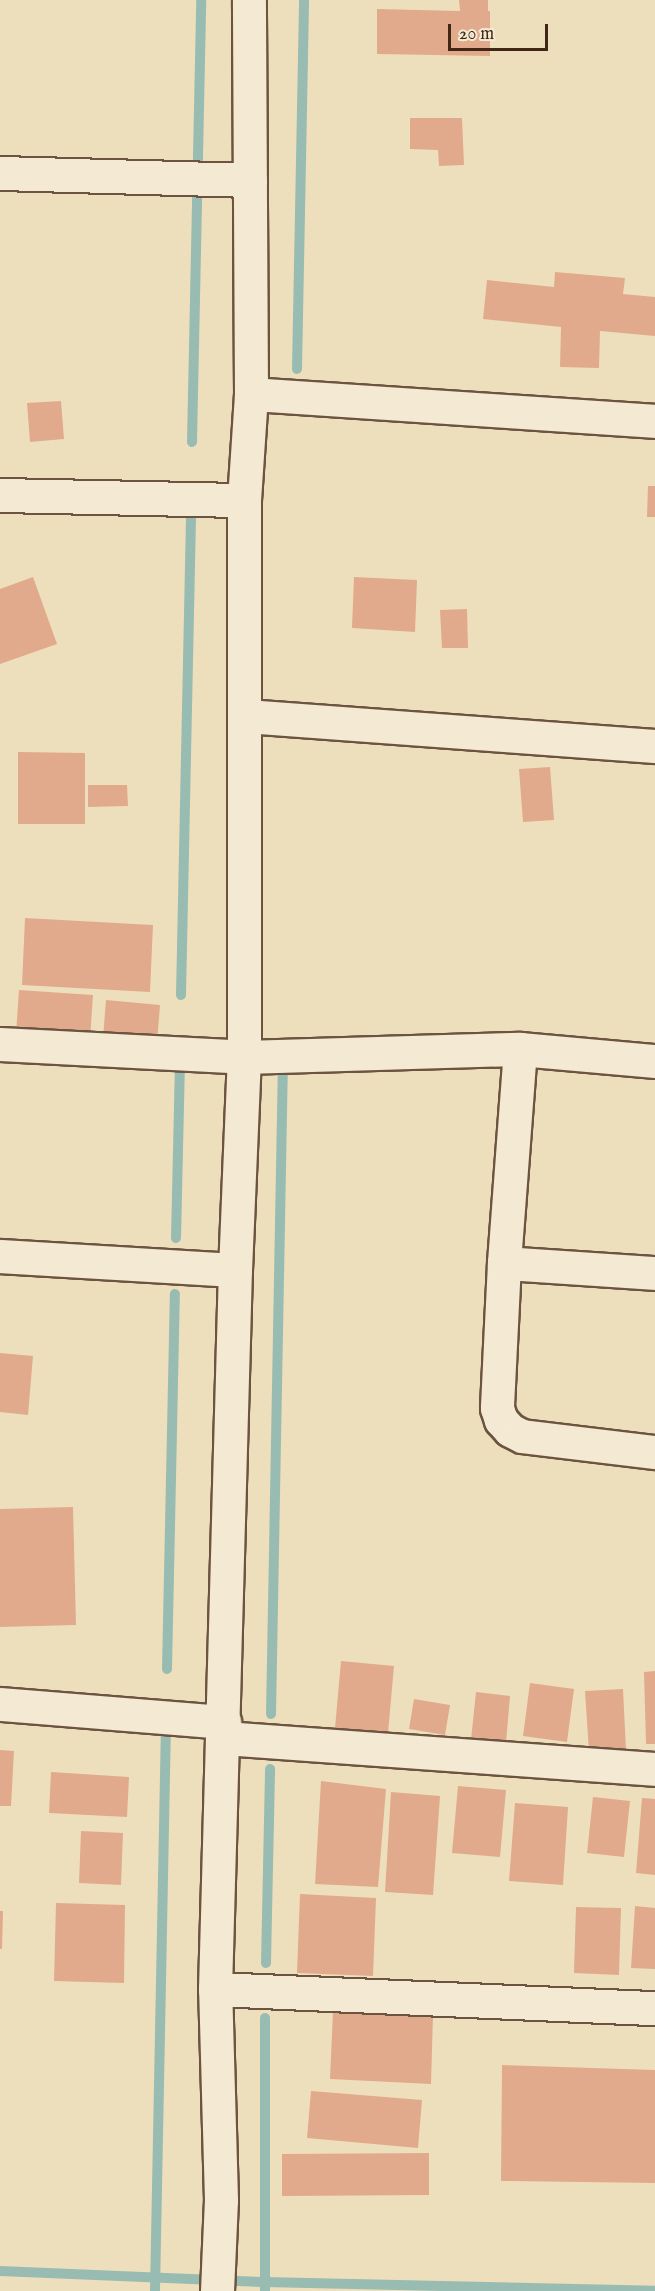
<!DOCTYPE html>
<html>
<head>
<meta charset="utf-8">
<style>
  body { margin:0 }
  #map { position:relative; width:655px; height:2291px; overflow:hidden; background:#eedfbc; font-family:"IM FELL English",serif }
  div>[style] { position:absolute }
  .stream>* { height:10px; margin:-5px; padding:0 5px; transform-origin:5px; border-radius:5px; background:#99bcb2 }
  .building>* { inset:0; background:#e1aa8d }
  .roads { filter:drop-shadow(2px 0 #6c5440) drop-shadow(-2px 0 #6c5440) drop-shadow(0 2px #6c5440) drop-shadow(0 -2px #6c5440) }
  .street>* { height:33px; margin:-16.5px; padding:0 16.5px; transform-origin:16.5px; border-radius:16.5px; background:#f4ead3 }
  .secondary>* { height:33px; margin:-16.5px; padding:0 16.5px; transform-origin:16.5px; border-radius:16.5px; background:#f4ead3 }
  span { translate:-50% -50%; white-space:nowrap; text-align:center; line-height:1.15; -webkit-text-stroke:5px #f4ead3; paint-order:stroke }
  .scale { position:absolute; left:448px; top:24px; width:100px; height:27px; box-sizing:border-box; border:3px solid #412616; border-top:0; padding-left:8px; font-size:18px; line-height:21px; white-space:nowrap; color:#412616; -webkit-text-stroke:4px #f4ead3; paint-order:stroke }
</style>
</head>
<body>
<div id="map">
  <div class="stream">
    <i style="left:297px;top:369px;width:369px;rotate:-88.9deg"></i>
    <i style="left:192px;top:442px;width:442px;rotate:-88.8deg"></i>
    <i style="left:181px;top:995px;width:492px;rotate:-88.8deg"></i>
    <i style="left:176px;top:1238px;width:181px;rotate:-88.7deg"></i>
    <i style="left:167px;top:1669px;width:375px;rotate:-88.8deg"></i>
    <i style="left:271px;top:1714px;width:654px;rotate:-88.95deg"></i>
    <i style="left:266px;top:1963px;width:194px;rotate:-88.8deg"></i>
    <i style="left:0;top:2271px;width:264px;rotate:2.4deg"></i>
    <i style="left:264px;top:2282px;width:391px;rotate:1.3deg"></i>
    <i style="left:155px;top:2291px;width:566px;rotate:-88.89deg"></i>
    <i style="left:265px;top:2291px;width:273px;rotate:-90deg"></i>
  </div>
  <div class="building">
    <i style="clip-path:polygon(459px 0,488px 0,488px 11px,490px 11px,490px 56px,377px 54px,377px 9px,460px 11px)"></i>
    <i style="clip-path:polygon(410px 118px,462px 118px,464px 165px,439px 166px,438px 150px,410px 149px)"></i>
    <i style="clip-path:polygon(555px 272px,625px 278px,623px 294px,655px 297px,655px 336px,600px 331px,599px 368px,560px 367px,561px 327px,483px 319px,487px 280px,554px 287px)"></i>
    <i style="clip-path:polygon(61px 401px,64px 439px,30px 442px,27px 403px)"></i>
    <i style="clip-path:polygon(648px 486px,655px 486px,655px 517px,647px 517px)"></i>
    <i style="clip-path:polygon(33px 577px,57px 644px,0 664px,0 589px)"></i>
    <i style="clip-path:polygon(354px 577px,417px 580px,415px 632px,352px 628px)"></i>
    <i style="clip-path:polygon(467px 609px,468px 648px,442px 648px,440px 610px)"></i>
    <i style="clip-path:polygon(18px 752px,85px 753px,85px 824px,18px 824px)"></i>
    <i style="clip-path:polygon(550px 767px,554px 820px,523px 822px,519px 769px)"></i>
    <i style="clip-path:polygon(88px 785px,127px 785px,128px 806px,88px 807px)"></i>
    <i style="clip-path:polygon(25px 918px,153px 925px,150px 992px,22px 985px)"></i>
    <i style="clip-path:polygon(19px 990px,93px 995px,90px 1039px,16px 1034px)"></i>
    <i style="clip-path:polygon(106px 1000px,160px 1005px,157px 1042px,103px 1038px)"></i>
    <i style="clip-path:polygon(0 1353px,33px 1356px,28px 1415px,0 1412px)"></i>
    <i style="clip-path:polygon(73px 1507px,76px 1625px,0 1627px,0 1509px)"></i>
    <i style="clip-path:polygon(341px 1661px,394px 1666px,388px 1733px,335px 1728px)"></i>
    <i style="clip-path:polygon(655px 1671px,655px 1744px,646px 1744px,644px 1672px)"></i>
    <i style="clip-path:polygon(530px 1683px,574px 1689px,567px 1742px,523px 1736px)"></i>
    <i style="clip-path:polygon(623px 1689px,626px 1750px,589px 1752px,585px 1691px)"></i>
    <i style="clip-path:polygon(476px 1692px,510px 1696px,506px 1743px,471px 1740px)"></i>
    <i style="clip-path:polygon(414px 1699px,450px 1705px,445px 1735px,409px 1729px)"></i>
    <i style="clip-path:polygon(0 1750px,14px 1751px,11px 1806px,0 1806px)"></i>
    <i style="clip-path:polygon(51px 1772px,129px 1777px,127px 1817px,49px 1813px)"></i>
    <i style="clip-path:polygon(321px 1781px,386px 1789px,378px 1887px,315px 1884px)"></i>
    <i style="clip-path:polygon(458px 1786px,506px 1790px,500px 1857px,452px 1853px)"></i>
    <i style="clip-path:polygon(391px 1792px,440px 1796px,433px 1895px,385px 1892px)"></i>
    <i style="clip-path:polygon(593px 1797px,630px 1801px,624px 1857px,587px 1853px)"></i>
    <i style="clip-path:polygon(642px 1798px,655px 1799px,655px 1875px,636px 1873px)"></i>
    <i style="clip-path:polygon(515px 1803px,568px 1807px,563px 1885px,509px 1881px)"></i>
    <i style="clip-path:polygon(81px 1831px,123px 1833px,121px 1885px,79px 1883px)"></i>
    <i style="clip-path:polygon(300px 1894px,376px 1898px,373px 1976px,297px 1973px)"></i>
    <i style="clip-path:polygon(56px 1903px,125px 1905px,124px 1983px,54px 1981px)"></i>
    <i style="clip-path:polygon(635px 1906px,655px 1908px,655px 1969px,631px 1968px)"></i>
    <i style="clip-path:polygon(576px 1907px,621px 1908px,619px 1975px,574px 1973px)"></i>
    <i style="clip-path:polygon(0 1911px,3px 1911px,2px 1949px,0 1949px)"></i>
    <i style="clip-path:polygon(333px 2011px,433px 2015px,431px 2084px,330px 2079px)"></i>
    <i style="clip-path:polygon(502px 2065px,655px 2070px,655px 2183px,501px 2181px)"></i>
    <i style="clip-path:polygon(311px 2091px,422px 2100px,418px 2148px,307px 2138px)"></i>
    <i style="clip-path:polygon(429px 2153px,429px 2195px,282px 2196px,282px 2154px)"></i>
  </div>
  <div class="roads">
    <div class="street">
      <i style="left:0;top:173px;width:250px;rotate:1.6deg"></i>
      <i style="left:251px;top:394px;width:405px;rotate:3.8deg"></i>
      <i style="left:0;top:495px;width:244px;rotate:1.2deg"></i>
      <i style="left:245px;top:716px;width:411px;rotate:4.2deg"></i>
      <i style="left:0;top:1044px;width:244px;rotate:3deg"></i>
      <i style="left:244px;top:1057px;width:276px;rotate:-1.7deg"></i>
      <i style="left:520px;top:1049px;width:136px;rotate:5.1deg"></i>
      <i style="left:520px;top:1049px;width:215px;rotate:94.3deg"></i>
      <i style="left:504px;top:1263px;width:145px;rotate:92.8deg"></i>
      <i style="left:497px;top:1408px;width:13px;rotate:72deg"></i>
      <i style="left:501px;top:1420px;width:13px;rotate:48deg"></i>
      <i style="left:510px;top:1430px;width:13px;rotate:27deg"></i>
      <i style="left:522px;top:1436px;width:134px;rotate:6.9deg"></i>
      <i style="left:0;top:1256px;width:235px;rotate:3.4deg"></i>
      <i style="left:504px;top:1263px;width:151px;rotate:3.8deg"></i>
      <i style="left:0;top:1704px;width:225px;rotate:4.6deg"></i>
      <i style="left:223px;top:1738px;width:433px;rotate:4.1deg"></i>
      <i style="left:215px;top:1989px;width:440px;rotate:2.5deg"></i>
    </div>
    <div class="secondary">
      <i style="left:217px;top:2291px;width:91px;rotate:-87.5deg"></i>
      <i style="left:221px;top:2200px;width:211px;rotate:-91.6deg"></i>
      <i style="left:215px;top:1989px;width:719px;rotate:-88.41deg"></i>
      <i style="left:235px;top:1270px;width:213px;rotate:-87.6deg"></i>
      <i style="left:244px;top:1057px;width:557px;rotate:-90deg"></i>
      <i style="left:244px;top:500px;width:106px;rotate:-86.2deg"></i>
      <i style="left:251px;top:394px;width:394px;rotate:-90.3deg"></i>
    </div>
  </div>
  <div class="scale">20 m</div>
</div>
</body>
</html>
